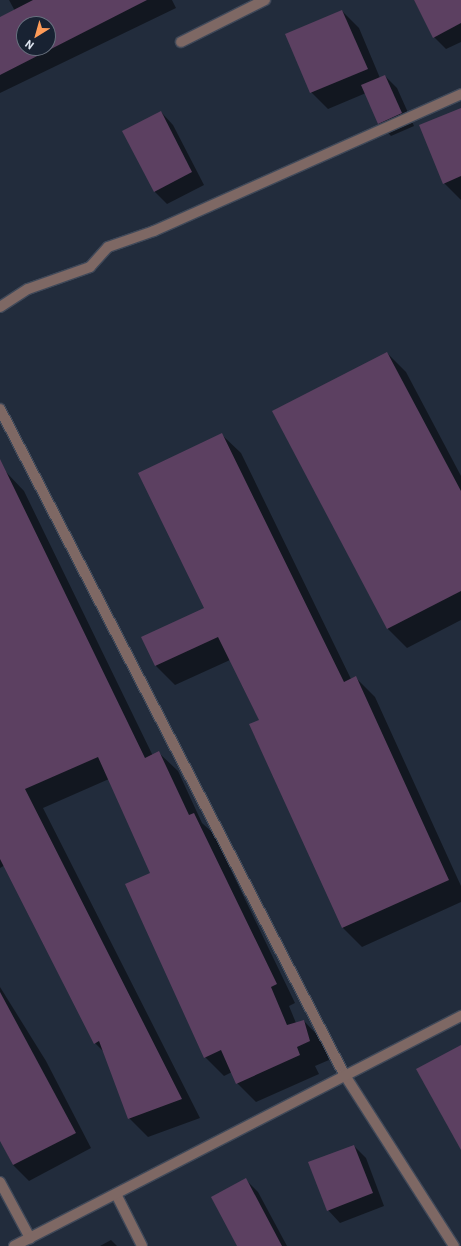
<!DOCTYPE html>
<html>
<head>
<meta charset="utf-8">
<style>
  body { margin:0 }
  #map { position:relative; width:461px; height:1246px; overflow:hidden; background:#222c3c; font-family:Barlow,sans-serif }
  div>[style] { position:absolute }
  .shadow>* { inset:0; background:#0007 }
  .building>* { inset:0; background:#5c4061 }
  .roads { filter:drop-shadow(1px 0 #404959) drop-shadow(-1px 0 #404959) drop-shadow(0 1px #404959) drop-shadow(0 -1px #404959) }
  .minor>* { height:10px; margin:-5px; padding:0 5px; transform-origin:5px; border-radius:5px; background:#7e6864 }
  span { translate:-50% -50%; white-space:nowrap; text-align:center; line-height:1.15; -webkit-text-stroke:3px #182232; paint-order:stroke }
  .north { position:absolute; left:16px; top:16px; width:40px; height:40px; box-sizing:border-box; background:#182232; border:1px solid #67707e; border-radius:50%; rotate:217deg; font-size:11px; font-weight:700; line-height:16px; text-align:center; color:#dde4ef }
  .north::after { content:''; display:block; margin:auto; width:14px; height:18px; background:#fe9b58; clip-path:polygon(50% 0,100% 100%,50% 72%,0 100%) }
</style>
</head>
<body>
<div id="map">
  <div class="shadow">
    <i style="clip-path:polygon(evenodd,9px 0,172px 0,176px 8px,0 93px,0 19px,15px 11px,9px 0,24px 24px,48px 24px,48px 48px,24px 48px,24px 24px)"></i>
    <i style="clip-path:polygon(414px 0,461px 0,461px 42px,446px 49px,434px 37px)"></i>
    <i style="clip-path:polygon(342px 11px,359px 28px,380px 78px,385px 76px,397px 88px,414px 126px,391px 136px,379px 123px,366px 93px,328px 109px,311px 92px)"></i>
    <i style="clip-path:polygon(461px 109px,461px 200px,444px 183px)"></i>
    <i style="clip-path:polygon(161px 112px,173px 125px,204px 185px,167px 204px,154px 191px)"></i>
    <i style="clip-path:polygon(387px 353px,406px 372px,461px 476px,461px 620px,407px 648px,388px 629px,274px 412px)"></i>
    <i style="clip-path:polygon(221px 434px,241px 453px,351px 679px,355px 677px,375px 697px,461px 886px,461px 902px,362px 947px,343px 928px,250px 725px,260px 721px,230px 660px,175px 685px,156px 666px,143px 638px,205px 609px)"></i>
    <i style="clip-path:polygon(6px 472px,24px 491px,153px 756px,159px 753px,178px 771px,202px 823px,213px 833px,295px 1003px,289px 1006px,296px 1023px,304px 1021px,322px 1040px,329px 1060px,315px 1066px,319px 1074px,256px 1102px,237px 1083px,232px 1072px,224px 1076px,205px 1057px,151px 873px,109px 779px,43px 808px,200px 1118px,148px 1137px,129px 1118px,105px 1053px,95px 1043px,5px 865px,0 868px,0 474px)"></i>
    <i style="clip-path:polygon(0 987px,46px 1061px,91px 1148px,29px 1181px,13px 1165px,0 1139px)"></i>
    <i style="clip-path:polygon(354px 1146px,366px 1158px,384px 1206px,340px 1223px,328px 1210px)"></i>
    <i style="clip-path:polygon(246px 1180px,258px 1192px,287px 1246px,239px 1246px)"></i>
    <i style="clip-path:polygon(111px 1240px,117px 1246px,100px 1246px)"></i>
  </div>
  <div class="building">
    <i style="clip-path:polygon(evenodd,33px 0,147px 0,0 75px,0 17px,33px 0,24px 24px,48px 24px,48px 48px,24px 48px,24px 24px)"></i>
    <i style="clip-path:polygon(414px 0,461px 0,461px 23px,433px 38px)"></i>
    <i style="clip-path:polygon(342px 10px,368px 69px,310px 93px,285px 34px)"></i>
    <i style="clip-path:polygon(385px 75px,402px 113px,378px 124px,361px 85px)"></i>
    <i style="clip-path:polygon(461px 108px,461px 176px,443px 184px,419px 125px)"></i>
    <i style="clip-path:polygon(161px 111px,192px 172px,154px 192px,122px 131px)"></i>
    <i style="clip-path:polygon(387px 352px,461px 491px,461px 591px,387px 629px,272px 411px)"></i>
    <i style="clip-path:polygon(222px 433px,344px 682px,356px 676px,449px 880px,342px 928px,249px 724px,259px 720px,218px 637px,155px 666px,141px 637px,204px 608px,138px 473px)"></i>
    <i style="clip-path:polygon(0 459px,145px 758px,159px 751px,189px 815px,194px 813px,277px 984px,271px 987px,287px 1025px,304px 1020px,310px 1041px,297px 1047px,300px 1055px,236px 1084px,221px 1050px,204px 1058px,125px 884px,150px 873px,98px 757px,25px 789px,182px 1099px,128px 1119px,99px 1041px,94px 1044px,0 859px)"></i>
    <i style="clip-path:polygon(0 992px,76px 1133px,13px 1165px,0 1141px)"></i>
    <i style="clip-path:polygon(461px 1045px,461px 1150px,416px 1069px)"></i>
    <i style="clip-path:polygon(354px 1145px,373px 1193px,327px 1211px,308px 1162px)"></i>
    <i style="clip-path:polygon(246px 1178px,282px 1246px,237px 1246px,211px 1197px)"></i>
  </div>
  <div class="roads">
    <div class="minor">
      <i style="left:181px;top:42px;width:94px;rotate:-26.6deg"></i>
      <i style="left:0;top:307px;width:33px;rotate:-33deg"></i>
      <i style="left:28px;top:289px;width:66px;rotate:-19.5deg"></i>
      <i style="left:90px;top:267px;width:27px;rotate:-48deg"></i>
      <i style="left:108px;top:247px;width:49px;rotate:-19.2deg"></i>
      <i style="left:154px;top:231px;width:336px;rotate:-24deg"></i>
      <i style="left:0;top:409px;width:749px;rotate:62.65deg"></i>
      <i style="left:344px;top:1074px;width:204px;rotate:57.4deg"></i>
      <i style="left:0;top:1182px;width:64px;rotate:61.8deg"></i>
      <i style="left:116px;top:1194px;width:58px;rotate:63.4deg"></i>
      <i style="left:14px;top:1246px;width:503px;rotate:-27.23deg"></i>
    </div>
  </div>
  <div class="north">N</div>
</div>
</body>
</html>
